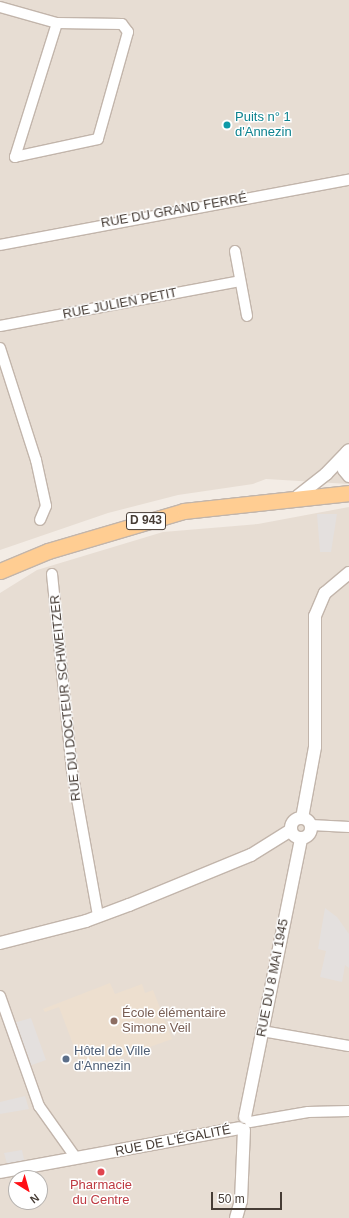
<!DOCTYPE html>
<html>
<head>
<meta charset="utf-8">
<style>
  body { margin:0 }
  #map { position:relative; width:349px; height:1218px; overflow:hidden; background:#f3ece5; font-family:Arial,sans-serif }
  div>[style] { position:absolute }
  .residential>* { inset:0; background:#e7ddd3 }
  .education>* { inset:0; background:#eddfcf }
  .parking>* { inset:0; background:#e4e0de }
  .roads { filter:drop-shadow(1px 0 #c2b5ab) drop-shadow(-1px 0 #c2b5ab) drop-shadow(0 1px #c2b5ab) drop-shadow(0 -1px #c2b5ab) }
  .minor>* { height:10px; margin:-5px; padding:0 5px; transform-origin:5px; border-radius:5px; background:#fff }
  .tertiary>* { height:12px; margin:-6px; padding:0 6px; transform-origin:6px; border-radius:6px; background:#fff }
  .tertiary>.ring { margin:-6px; padding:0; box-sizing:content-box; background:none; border:12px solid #fff; border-radius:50% }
  .primary>* { height:15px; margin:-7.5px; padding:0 7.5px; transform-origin:7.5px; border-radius:7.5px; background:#ffcd92 }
  .dots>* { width:11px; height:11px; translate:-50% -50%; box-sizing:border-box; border:2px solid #fff; border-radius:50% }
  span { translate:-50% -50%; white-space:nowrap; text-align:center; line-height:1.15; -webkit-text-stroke:3px #fff; paint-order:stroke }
  .shield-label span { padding:1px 3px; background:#fff; border:1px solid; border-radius:3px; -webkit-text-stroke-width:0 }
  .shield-label { font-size:12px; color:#463c35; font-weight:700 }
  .culture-label { font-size:13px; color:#0d838f }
  .left { translate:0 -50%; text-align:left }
  .street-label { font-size:13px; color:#463c35 }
  .education-label { font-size:13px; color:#785e54 }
  .service-label { font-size:13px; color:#4e5e75 }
  .health-label { font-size:13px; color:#be3a42 }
  .north { position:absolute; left:8px; top:1170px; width:40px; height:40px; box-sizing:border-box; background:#fff; border:1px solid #b5b1ae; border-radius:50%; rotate:143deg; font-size:11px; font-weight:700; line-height:16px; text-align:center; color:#463c35 }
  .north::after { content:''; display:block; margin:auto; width:14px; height:18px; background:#ff1015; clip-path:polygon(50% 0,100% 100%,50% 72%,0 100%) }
  .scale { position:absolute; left:211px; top:1192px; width:71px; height:18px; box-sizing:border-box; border:2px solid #463c35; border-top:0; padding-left:5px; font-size:12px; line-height:14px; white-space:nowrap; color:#463c35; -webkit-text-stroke:3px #fff; paint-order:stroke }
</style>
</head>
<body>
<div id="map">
  <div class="residential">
    <i style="clip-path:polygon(0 0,349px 0,349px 484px,266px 479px,253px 484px,178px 495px,108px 513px,0 550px)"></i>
    <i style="clip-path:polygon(evenodd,349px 507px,349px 1218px,0 1218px,0 593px,37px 570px,163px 532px,258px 524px,349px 507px,16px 1178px,40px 1178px,40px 1202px,16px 1202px,16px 1178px)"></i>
  </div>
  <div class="education">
    <i style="clip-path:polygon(110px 983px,115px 994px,142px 984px,145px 993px,153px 990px,172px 1039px,83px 1071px,59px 1007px,45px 1012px,43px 1009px)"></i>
  </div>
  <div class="parking">
    <i style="clip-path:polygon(337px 514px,331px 552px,320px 552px,317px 514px)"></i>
    <i style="clip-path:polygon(325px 908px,337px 917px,349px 934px,349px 968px,345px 965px,342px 982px,320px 977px,326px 951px,318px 949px)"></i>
    <i style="clip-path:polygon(31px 1018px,46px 1060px,29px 1066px,13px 1023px)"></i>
    <i style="clip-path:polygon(25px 1096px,29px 1109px,0 1114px,0 1102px)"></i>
    <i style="clip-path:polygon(22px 1150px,26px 1169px,9px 1171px,4px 1153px)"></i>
  </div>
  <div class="roads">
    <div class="minor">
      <i style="left:0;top:7px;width:59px;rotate:15.7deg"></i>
      <i style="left:57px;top:23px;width:65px;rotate:0.9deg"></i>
      <i style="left:122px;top:24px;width:10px;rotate:53deg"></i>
      <i style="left:128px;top:32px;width:111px;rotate:105.7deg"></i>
      <i style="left:98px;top:139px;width:85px;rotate:167.8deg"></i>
      <i style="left:15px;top:157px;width:140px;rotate:-72.6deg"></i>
      <i style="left:0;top:245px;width:355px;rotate:-10.6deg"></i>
      <i style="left:235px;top:251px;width:66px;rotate:79.5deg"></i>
      <i style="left:0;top:326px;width:244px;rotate:-10.6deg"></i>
      <i style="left:0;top:348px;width:118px;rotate:72.2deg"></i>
      <i style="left:36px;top:460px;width:47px;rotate:77.7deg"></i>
      <i style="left:46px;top:506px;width:15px;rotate:113deg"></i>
      <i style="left:52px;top:574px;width:198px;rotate:84.2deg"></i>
      <i style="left:72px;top:771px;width:147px;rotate:79.8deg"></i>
      <i style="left:311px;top:825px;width:38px;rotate:3deg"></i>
      <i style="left:0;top:996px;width:117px;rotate:70.5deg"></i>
      <i style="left:39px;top:1106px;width:64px;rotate:54.6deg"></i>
      <i style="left:262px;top:1031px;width:88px;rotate:9.8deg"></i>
      <i style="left:250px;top:1122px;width:59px;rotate:-9.8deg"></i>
      <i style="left:308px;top:1112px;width:41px;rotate:-1.4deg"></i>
    </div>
    <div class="tertiary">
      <i style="left:347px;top:452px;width:18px;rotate:99deg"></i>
      <i style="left:344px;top:470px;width:8px;rotate:50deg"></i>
      <i style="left:298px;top:496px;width:36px;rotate:-38deg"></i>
      <i style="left:326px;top:474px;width:33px;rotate:-46deg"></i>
      <i style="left:302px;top:818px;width:72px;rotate:-79.6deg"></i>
      <i style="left:315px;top:747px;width:131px;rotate:-90deg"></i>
      <i style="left:315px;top:616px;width:25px;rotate:-67deg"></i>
      <i style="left:325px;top:593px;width:31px;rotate:-40deg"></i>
      <i class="ring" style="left:291px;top:818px;width:8px;height:8px"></i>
      <i style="left:0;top:943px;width:89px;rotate:-14.3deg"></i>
      <i style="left:86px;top:921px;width:46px;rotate:-20.4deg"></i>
      <i style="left:129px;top:905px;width:132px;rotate:-22.3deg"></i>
      <i style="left:251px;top:855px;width:47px;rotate:-32deg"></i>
      <i style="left:245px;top:1117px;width:284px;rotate:-78.6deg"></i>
      <i style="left:0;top:1172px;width:243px;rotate:-10.4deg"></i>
      <i style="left:236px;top:1218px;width:18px;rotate:-74deg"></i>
      <i style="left:241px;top:1201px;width:71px;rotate:-87.6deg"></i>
    </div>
    <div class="primary">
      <i style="left:0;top:571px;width:52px;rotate:-22.6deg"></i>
      <i style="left:48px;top:551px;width:142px;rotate:-16.4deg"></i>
      <i style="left:184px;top:511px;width:166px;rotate:-6.2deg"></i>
    </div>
  </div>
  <div class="dots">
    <i style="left:227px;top:125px;background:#0f9aa8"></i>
    <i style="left:114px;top:1021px;background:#8d6e63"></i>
    <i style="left:66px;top:1059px;background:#5c6f8a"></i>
    <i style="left:101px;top:1172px;background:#e0444e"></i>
  </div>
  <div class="shield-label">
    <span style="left:146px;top:521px">D 943</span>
  </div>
  <div class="culture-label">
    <span class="left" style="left:235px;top:125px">Puits n° 1<br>d'Annezin</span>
  </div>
  <div class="street-label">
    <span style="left:174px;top:211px;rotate:-10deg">RUE DU GRAND FERRÉ</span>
    <span style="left:120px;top:304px;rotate:-11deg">RUE JULIEN PETIT</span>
    <span style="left:66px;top:698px;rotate:-96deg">RUE DU DOCTEUR SCHWEITZER</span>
    <span style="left:273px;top:978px;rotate:-79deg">RUE DU 8 MAI 1945</span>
    <span style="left:173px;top:1141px;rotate:-11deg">RUE DE L'ÉGALITÉ</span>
  </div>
  <div class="education-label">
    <span class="left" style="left:122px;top:1021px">École élémentaire<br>Simone Veil</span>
  </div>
  <div class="service-label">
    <span class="left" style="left:74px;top:1059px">Hôtel de Ville<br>d'Annezin</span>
  </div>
  <div class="health-label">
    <span style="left:101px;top:1193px">Pharmacie<br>du Centre</span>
  </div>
  <div class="north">N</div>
  <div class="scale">50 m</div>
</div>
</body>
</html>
